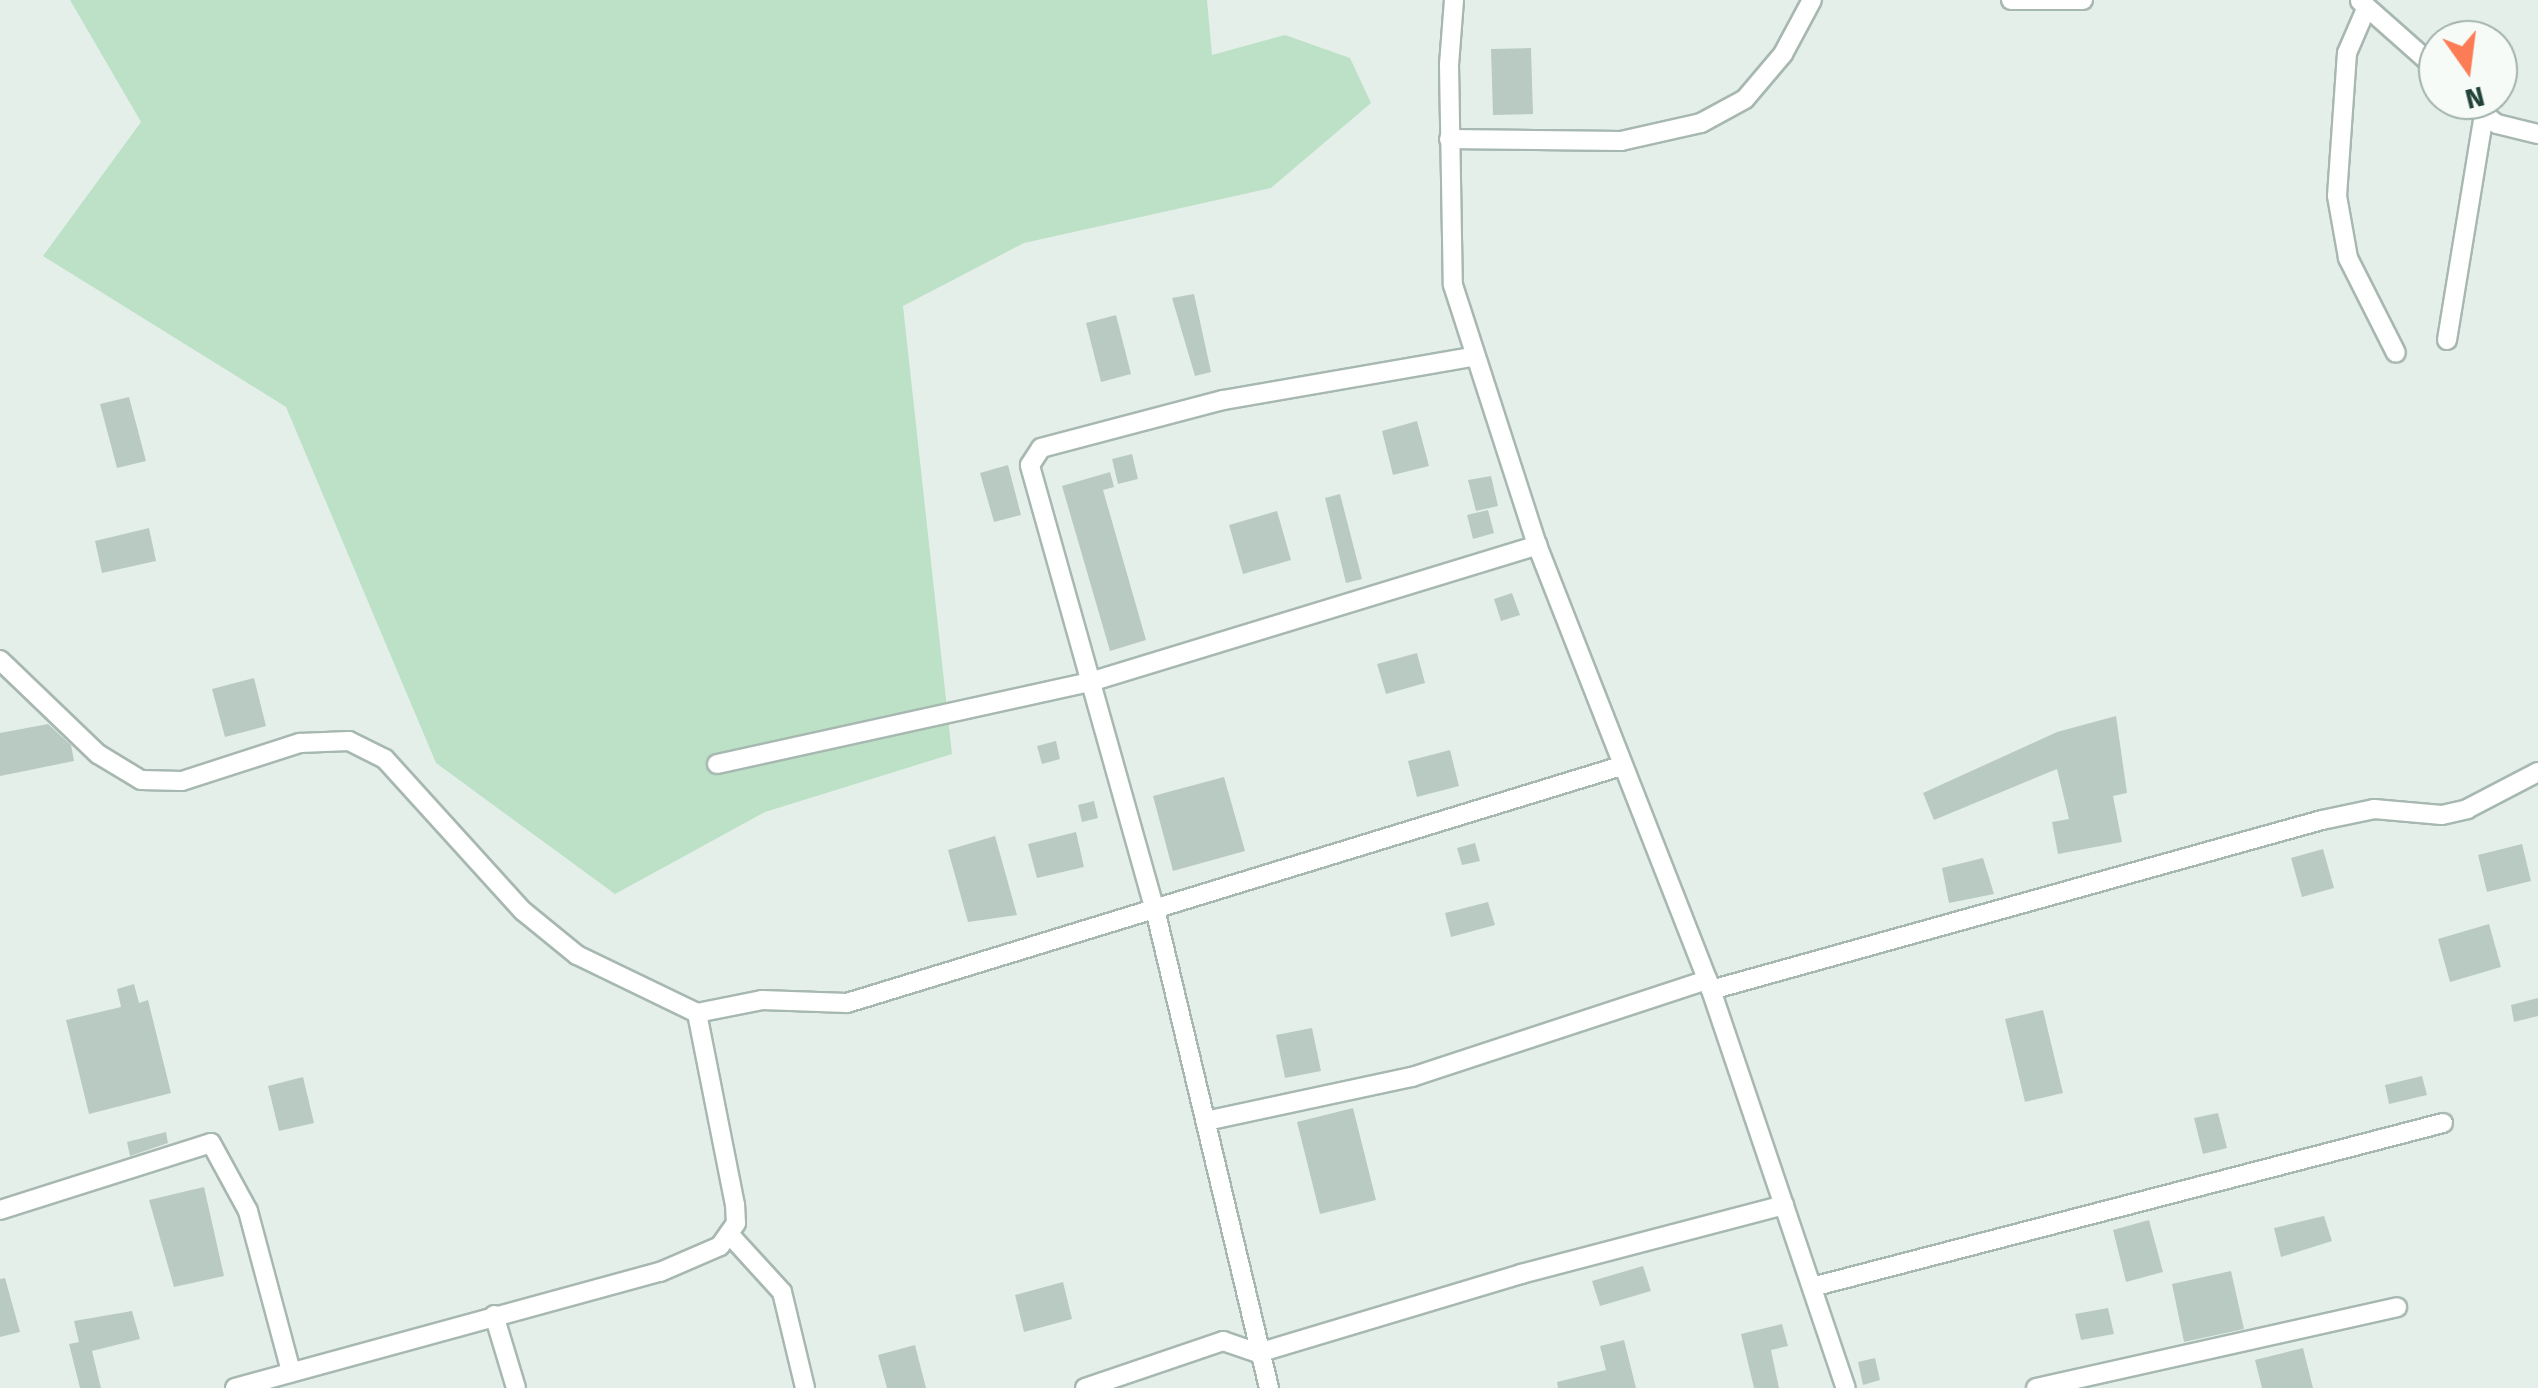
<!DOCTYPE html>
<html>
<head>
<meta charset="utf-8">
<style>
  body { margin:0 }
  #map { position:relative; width:2538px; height:1388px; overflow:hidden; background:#e5efea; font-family:"Fira Sans",sans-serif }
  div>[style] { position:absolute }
  .green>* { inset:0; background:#bce1c6 }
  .building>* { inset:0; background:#b9cac3 }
  .roads { filter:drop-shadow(2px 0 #a7b8b1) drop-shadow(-2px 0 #a7b8b1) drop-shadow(0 2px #a7b8b1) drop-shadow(0 -2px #a7b8b1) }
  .street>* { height:18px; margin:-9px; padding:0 9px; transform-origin:9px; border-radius:9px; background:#fff }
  span { translate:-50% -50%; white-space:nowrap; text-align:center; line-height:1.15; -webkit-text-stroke:9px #f6fbf8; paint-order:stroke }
  .north { position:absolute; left:2418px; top:20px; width:100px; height:100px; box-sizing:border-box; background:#f6fbf8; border:2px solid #a1b1ac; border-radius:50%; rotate:166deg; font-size:28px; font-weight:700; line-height:40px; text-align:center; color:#224339 }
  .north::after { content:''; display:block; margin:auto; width:35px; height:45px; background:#fc7c55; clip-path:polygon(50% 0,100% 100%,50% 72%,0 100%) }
</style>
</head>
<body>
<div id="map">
  <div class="green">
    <i style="clip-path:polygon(70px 0,1207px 0,1212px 55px,1285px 35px,1350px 58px,1371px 103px,1271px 188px,1024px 243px,903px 306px,952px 754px,765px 812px,615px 894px,436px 763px,286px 407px,43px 256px,141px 122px)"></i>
  </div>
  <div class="building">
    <i style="clip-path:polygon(1531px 48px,1533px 114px,1493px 115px,1491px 49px)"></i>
    <i style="clip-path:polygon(1194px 294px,1211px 372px,1195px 376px,1172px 298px)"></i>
    <i style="clip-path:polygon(1116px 315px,1131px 374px,1101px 382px,1086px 323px)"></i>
    <i style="clip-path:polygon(129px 397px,146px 461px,117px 468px,100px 404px)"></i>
    <i style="clip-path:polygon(1417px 421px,1429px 466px,1393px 475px,1382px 431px)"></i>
    <i style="clip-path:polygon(1132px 454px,1138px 479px,1118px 484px,1112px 459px)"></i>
    <i style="clip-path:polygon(1008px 465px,1021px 515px,994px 522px,980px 473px)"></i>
    <i style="clip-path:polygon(1110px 472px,1114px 487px,1103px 490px,1146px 640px,1110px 651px,1062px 486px)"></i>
    <i style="clip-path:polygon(1491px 476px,1498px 506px,1476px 511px,1468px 480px)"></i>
    <i style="clip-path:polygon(1340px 494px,1362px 579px,1346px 583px,1325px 498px)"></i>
    <i style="clip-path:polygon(1488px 510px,1494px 533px,1473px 539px,1467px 515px)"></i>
    <i style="clip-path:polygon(1277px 511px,1291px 560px,1243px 574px,1229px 525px)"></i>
    <i style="clip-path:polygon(149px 528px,156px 561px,102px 573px,95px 541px)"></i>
    <i style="clip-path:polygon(1512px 593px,1520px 615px,1501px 621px,1494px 599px)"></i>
    <i style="clip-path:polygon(1417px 653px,1425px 683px,1386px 694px,1377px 664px)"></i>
    <i style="clip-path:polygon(254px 678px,266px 726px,225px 737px,212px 689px)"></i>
    <i style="clip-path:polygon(2116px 716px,2127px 793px,2113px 796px,2122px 842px,2058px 854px,2052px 822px,2069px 819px,2057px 769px,1934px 820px,1923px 793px,2057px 732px)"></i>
    <i style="clip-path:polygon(48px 724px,71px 745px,74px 761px,0 776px,0 733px)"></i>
    <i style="clip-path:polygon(1056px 741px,1060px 759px,1042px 764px,1037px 746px)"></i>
    <i style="clip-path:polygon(1450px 750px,1459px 786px,1417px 797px,1408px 761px)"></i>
    <i style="clip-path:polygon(1224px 777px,1245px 851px,1173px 871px,1153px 796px)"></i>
    <i style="clip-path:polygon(1094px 801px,1098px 818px,1082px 822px,1078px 805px)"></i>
    <i style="clip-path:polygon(1076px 832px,1084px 867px,1037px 878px,1028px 844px)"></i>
    <i style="clip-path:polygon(995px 836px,1017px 915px,968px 922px,948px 850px)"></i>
    <i style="clip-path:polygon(1475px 843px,1480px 861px,1462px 865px,1457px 848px)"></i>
    <i style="clip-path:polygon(2522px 844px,2531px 881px,2487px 892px,2478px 855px)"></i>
    <i style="clip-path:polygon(2323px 849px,2334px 888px,2302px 897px,2291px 858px)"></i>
    <i style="clip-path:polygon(1983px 858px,1994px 894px,1949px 903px,1942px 868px)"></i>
    <i style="clip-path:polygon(1488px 902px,1495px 925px,1451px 937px,1445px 913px)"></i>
    <i style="clip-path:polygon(2489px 924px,2501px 967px,2450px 982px,2438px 939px)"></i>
    <i style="clip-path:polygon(134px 984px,139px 1003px,148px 1000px,171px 1093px,89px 1114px,66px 1020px,121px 1007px,117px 989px)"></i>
    <i style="clip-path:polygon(2538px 998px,2538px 1016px,2514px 1022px,2511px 1005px)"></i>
    <i style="clip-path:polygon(2043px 1010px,2063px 1093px,2025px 1102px,2005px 1019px)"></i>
    <i style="clip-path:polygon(1312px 1028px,1321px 1071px,1285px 1078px,1276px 1035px)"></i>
    <i style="clip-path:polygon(2422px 1076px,2427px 1095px,2389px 1104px,2385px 1085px)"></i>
    <i style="clip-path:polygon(303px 1077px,314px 1123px,279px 1131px,268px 1086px)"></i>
    <i style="clip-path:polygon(1353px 1108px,1376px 1200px,1320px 1214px,1297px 1122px)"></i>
    <i style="clip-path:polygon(2218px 1113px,2227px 1148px,2203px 1154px,2194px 1118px)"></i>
    <i style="clip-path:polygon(166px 1132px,168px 1143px,130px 1156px,127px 1142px)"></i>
    <i style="clip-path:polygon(204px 1187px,224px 1276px,174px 1287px,149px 1200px)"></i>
    <i style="clip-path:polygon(2324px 1216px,2332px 1241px,2281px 1257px,2274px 1228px)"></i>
    <i style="clip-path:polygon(2149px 1220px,2163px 1272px,2126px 1282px,2113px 1230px)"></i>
    <i style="clip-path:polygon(1643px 1266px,1651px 1291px,1600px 1306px,1592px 1281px)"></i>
    <i style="clip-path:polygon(2231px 1271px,2244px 1329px,2184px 1342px,2172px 1284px)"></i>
    <i style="clip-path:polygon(5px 1278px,20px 1332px,0 1337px,0 1279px)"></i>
    <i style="clip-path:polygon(1063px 1282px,1072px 1319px,1024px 1332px,1015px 1295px)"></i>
    <i style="clip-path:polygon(2108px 1308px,2114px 1334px,2081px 1340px,2075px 1314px)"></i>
    <i style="clip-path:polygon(132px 1311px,140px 1339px,92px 1351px,101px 1388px,80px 1388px,69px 1344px,79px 1342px,74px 1321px)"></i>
    <i style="clip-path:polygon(1782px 1324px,1788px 1346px,1771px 1350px,1779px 1388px,1754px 1388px,1741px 1334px)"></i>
    <i style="clip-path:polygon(1624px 1340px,1636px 1388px,1558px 1388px,1557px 1382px,1606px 1370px,1600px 1346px)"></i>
    <i style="clip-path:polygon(915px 1345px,926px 1388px,887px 1388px,878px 1355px)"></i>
    <i style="clip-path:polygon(2303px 1348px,2313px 1388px,2262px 1388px,2255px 1360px)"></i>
    <i style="clip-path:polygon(1875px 1358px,1880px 1380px,1863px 1385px,1858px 1362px)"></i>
  </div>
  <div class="roads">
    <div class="street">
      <i style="left:1454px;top:0;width:65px;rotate:94.4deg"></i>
      <i style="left:1449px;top:65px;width:220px;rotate:89deg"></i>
      <i style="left:1453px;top:285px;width:273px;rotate:72.1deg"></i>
      <i style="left:1537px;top:545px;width:478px;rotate:68.6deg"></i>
      <i style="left:1711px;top:990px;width:420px;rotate:71.3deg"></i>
      <i style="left:2011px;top:0;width:72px"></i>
      <i style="left:2360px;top:1px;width:104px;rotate:41.5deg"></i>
      <i style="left:2366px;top:9px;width:48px;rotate:113.4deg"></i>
      <i style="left:2347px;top:53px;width:143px;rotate:94deg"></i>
      <i style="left:2337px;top:196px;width:63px;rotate:79.9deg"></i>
      <i style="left:2348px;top:258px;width:106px;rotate:63.2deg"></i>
      <i style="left:2466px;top:100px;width:39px;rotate:38deg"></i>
      <i style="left:2497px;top:124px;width:42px;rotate:13.7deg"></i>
      <i style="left:1449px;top:139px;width:172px;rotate:0.7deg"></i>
      <i style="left:1621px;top:141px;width:82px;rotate:-12.7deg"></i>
      <i style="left:1701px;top:123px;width:50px;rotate:-28.6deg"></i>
      <i style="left:1745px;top:99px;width:59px;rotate:-49.8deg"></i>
      <i style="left:1783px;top:54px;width:61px;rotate:-61.8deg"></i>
      <i style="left:2447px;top:340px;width:228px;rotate:-80.7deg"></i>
      <i style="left:0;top:660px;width:136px;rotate:43.8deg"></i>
      <i style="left:98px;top:754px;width:50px;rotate:31.2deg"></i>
      <i style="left:141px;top:780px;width:41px;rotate:1.4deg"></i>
      <i style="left:182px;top:781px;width:124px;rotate:-17.9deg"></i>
      <i style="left:300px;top:743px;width:49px;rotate:-2.3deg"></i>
      <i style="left:349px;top:741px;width:40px;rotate:26.6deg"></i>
      <i style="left:385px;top:759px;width:205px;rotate:47.8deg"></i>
      <i style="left:523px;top:911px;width:70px;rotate:39.2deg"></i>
      <i style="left:577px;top:955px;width:133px;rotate:25.8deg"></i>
      <i style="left:697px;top:1013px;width:66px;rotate:-11.3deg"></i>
      <i style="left:762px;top:1000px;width:85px;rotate:2deg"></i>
      <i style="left:847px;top:1003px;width:809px;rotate:-17.02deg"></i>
      <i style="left:717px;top:764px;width:382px;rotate:-12.4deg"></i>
      <i style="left:1090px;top:682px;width:468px;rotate:-17deg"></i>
      <i style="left:1711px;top:990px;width:634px;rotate:-15.55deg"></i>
      <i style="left:2322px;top:820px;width:53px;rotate:-11.9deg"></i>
      <i style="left:2374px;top:809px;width:68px;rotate:5deg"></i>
      <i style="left:2442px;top:815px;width:26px;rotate:-13deg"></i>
      <i style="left:2467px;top:809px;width:80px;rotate:-27.5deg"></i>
      <i style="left:1206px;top:1121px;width:211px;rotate:-12.1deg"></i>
      <i style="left:1412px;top:1077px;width:311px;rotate:-18.2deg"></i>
      <i style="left:0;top:1210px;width:221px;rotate:-17.6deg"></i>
      <i style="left:211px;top:1143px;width:77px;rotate:61.4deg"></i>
      <i style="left:248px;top:1211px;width:167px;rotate:75deg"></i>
      <i style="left:730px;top:1235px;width:77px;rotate:47.6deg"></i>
      <i style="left:782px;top:1292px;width:99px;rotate:76.5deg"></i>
      <i style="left:1812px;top:1287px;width:652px;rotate:-14.57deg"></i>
      <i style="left:494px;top:1315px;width:76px;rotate:73.2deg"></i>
      <i style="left:235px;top:1388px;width:441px;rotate:-15.3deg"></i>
      <i style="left:660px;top:1272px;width:65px;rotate:-23.4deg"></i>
      <i style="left:720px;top:1246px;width:28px;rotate:-55deg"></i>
      <i style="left:736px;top:1223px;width:18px;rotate:-93deg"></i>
      <i style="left:735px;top:1205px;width:196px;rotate:-101.2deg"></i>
      <i style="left:1085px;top:1388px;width:146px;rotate:-18.8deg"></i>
      <i style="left:1223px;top:1341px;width:37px;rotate:19deg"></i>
      <i style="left:1258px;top:1353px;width:275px;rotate:-16.7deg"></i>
      <i style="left:1521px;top:1274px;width:272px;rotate:-14.7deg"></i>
      <i style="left:1269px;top:1388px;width:495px;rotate:-103.4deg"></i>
      <i style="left:1154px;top:907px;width:459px;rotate:-105.7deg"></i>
      <i style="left:1030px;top:465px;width:20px;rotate:-57deg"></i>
      <i style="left:1041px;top:448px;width:188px;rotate:-14.8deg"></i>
      <i style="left:1223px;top:400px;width:254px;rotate:-9.8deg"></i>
      <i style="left:2036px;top:1388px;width:370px;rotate:-12.6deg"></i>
    </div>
  </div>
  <div class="north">N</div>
</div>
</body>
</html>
